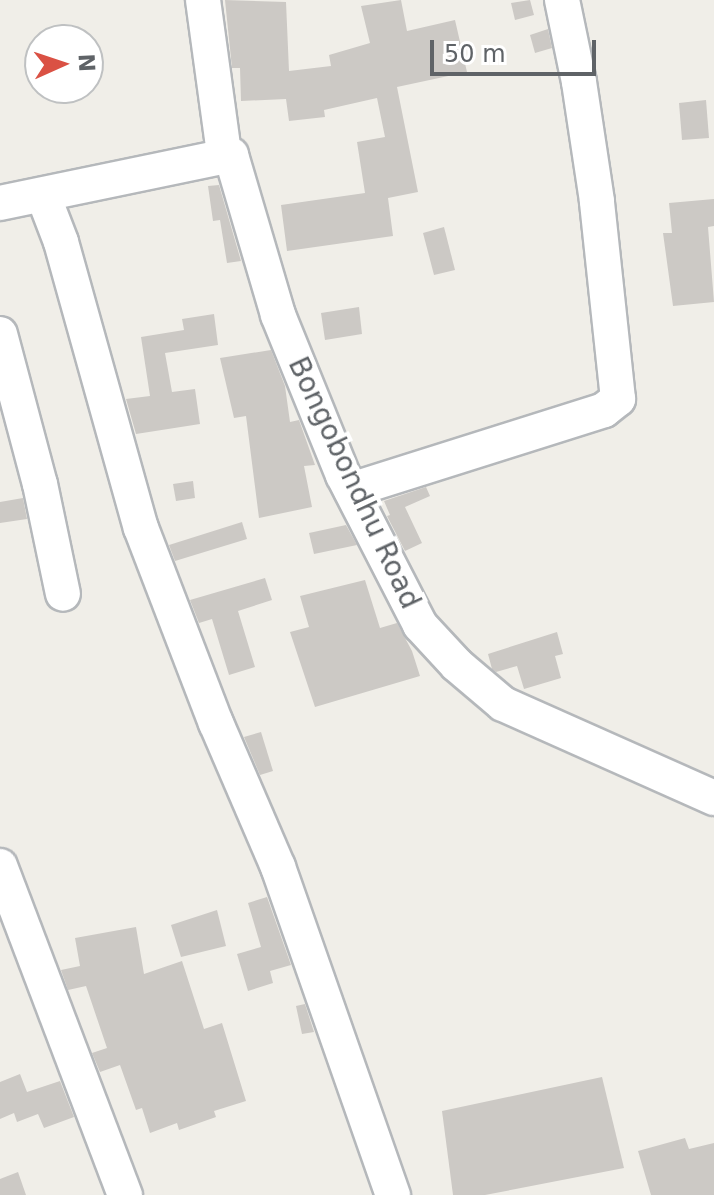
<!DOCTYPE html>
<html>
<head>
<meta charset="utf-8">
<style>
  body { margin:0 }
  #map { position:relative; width:714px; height:1195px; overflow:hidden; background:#f0eee8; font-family:"DejaVu Sans",sans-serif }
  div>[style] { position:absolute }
  .building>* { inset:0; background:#ccc9c5 }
  .roads { filter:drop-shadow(2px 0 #b5b8bb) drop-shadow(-2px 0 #b5b8bb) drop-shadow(0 2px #b5b8bb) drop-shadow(0 -2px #b5b8bb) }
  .minor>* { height:34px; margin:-17px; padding:0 17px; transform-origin:17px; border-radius:17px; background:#fff }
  span { translate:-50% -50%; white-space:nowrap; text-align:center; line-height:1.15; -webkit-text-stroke:8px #fff; paint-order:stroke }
  .street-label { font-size:28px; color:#5f6367 }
  .north { position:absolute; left:24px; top:24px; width:80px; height:80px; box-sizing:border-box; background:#fff; border:2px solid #bfc1c2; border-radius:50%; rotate:87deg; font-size:22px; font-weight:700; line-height:32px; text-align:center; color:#5f6367 }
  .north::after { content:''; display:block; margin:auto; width:28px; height:36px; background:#da5144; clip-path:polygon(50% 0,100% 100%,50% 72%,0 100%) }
  .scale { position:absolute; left:430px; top:40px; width:166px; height:36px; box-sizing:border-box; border:4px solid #5f6367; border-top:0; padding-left:10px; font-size:24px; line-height:28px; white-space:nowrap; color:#5f6367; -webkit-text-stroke:6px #fff; paint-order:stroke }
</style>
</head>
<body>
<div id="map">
  <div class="building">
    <i style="clip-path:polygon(225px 0,286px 2px,289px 71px,331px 66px,329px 55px,370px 43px,361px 6px,401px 0,407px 31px,455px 20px,467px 72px,397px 87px,418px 192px,388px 198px,393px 236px,287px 251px,281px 205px,365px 193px,357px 142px,385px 137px,377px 98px,324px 110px,325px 117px,289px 121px,286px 99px,241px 101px,240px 68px,232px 68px)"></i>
    <i style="clip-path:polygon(530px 0,534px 15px,515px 20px,511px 3px)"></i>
    <i style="clip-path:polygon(548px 29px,552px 48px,535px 53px,530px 35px)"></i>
    <i style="clip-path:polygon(706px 100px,709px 138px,682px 140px,679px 103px)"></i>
    <i style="clip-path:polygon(219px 185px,241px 261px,227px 263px,220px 220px,213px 221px,208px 186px)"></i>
    <i style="clip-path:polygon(714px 199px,714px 226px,708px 227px,714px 302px,673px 306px,663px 233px,672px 233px,669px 203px)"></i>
    <i style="clip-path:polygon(444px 227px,455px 270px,434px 275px,423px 233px)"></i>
    <i style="clip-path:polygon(359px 307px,362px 334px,325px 340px,321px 313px)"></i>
    <i style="clip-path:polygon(214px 314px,218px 345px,165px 353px,172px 392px,195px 389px,200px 424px,136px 434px,126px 399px,150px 396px,141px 337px,184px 330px,182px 319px)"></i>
    <i style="clip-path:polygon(271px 350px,285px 386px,290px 422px,299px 420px,315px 465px,304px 466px,312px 507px,259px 518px,246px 416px,234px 418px,220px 358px)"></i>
    <i style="clip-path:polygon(193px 481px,195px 498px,176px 501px,173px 484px)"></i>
    <i style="clip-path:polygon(426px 487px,430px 496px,405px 507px,422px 543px,405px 551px,387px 516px,390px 515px,384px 501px)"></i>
    <i style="clip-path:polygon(23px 498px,27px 519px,0 523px,0 502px)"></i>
    <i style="clip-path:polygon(242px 522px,247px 539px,175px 561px,169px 545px)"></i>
    <i style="clip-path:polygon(346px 525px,357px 545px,314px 554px,309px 533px)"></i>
    <i style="clip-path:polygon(265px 578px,272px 600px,238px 611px,255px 667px,229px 675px,212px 619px,199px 623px,190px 600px)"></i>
    <i style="clip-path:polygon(365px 580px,380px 628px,397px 623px,412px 651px,420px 676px,315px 707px,290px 632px,309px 627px,300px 596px)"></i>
    <i style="clip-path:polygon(557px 632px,563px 654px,555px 656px,561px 678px,524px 689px,517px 666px,496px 672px,492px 669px,488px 654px)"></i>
    <i style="clip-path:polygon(261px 732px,273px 771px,260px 775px,244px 737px)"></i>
    <i style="clip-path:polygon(267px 897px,291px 965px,270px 971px,273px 983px,248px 991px,237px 954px,261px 947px,248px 903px)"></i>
    <i style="clip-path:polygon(217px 910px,226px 946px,181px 957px,171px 925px)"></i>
    <i style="clip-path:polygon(136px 927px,144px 974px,182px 961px,204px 1029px,222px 1023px,246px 1101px,214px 1111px,216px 1117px,179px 1130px,177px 1123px,150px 1133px,142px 1108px,136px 1110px,120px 1065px,100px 1072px,92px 1053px,107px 1048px,86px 986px,68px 990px,61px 970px,80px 966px,75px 938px)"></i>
    <i style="clip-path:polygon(305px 1004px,314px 1032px,302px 1034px,296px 1006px)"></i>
    <i style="clip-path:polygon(20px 1074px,27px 1092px,60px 1081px,74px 1117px,44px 1128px,38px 1114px,17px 1122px,14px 1113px,0 1119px,0 1082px)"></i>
    <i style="clip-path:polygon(602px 1077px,624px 1168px,485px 1195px,453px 1195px,442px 1111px)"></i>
    <i style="clip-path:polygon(685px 1138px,689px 1149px,714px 1143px,714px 1195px,651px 1195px,638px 1151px)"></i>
    <i style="clip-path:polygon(18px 1172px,26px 1195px,0 1195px,0 1179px)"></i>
  </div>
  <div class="roads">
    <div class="minor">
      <i style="left:203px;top:0;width:155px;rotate:82.2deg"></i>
      <i style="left:43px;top:195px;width:50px;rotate:69deg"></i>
      <i style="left:61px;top:242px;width:297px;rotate:74.4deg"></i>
      <i style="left:141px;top:528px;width:209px;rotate:69deg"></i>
      <i style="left:216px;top:723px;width:157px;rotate:66.7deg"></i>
      <i style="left:278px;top:867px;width:348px;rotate:70.7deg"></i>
      <i style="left:0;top:203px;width:236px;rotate:-11.7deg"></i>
      <i style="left:231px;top:155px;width:167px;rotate:73.6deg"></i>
      <i style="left:278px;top:315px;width:173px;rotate:67.9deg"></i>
      <i style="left:343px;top:475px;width:169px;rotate:62.8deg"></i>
      <i style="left:420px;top:625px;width:54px;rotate:47.2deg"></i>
      <i style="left:457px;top:665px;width:60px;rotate:40.3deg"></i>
      <i style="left:503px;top:704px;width:231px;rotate:24deg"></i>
      <i style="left:0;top:334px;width:155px;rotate:75.1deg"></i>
      <i style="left:40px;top:484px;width:112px;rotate:78.2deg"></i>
      <i style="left:351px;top:490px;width:265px;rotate:-17.5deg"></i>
      <i style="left:604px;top:410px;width:18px;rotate:-38deg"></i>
      <i style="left:618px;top:399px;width:199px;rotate:-96.1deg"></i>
      <i style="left:597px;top:201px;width:120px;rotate:-98.6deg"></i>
      <i style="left:579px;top:82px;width:84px;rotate:-101.7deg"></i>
      <i style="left:0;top:866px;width:352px;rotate:69.2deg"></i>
    </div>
  </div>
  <div class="street-label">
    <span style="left:354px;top:483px;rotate:65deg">Bongobondhu Road</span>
  </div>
  <div class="north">N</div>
  <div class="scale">50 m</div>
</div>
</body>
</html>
